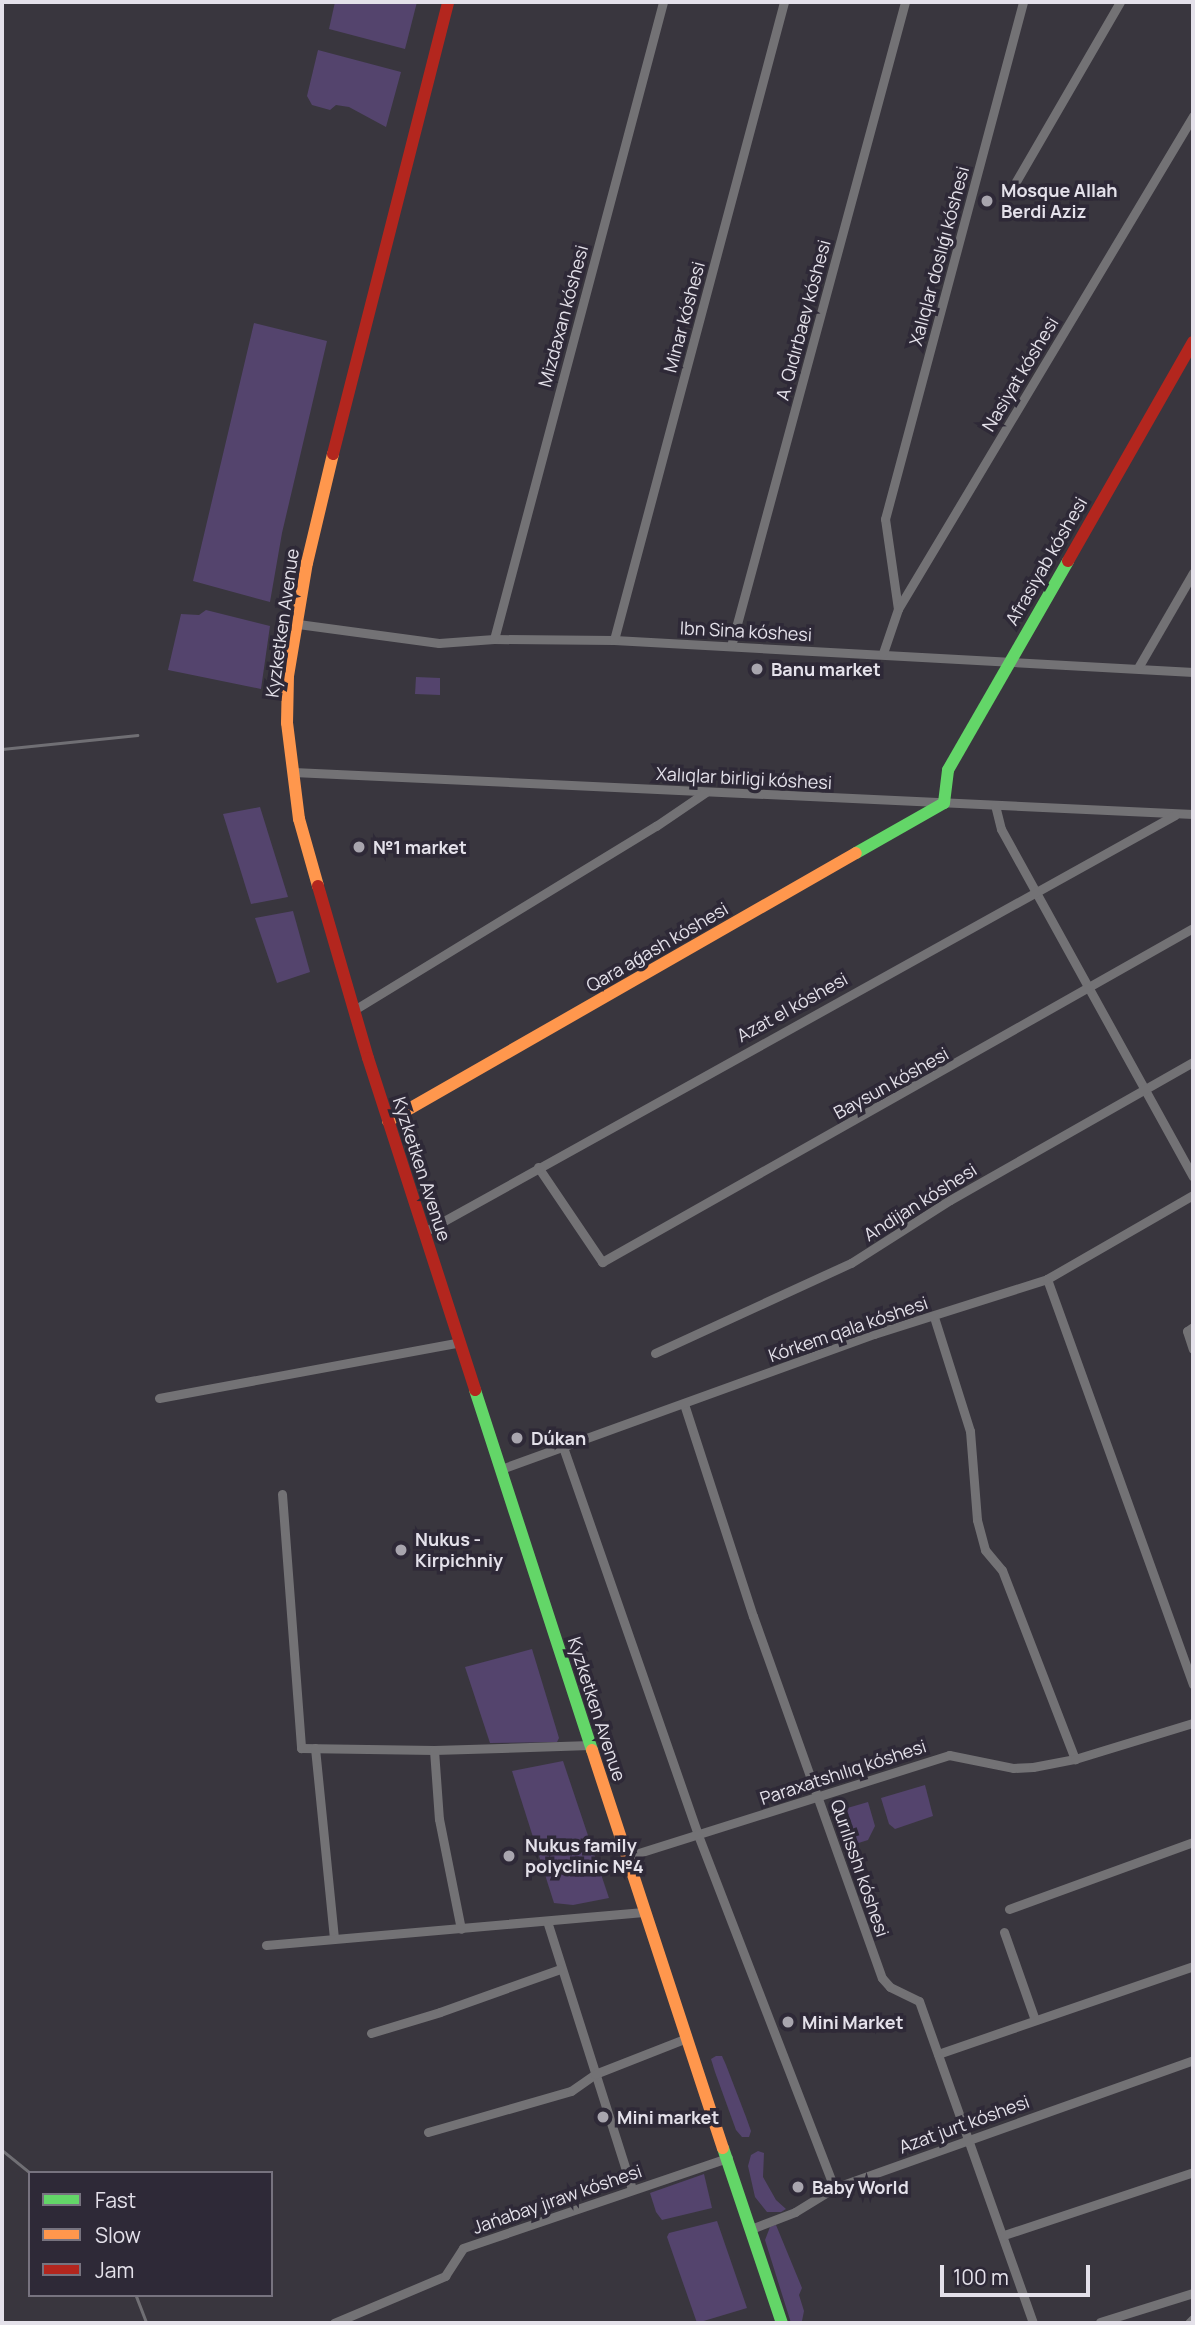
<!DOCTYPE html>
<html>
<head>
<meta charset="utf-8">
<style>
  body { margin:0 }
  #map { position:relative; width:1195px; height:2325px; overflow:hidden; background:#39363e; font-family:Manrope,sans-serif }
  div>[style] { position:absolute }
  .green>* { inset:0; background:#54446d }
  .street>* { height:9px; margin:-4.5px; padding:0 4.5px; transform-origin:4.5px; border-radius:4.5px; background:#737275 }
  .fast>* { height:12px; margin:-6px; padding:0 6px; transform-origin:6px; border-radius:6px; background:#63d668 }
  .slow>* { height:12px; margin:-6px; padding:0 6px; transform-origin:6px; border-radius:6px; background:#ff974d }
  .jam>* { height:12px; margin:-6px; padding:0 6px; transform-origin:6px; border-radius:6px; background:#b3261e }
  .rail>* { height:2.5px; margin:-1.25px; padding:0 1.25px; transform-origin:1.25px; border-radius:1.25px; background:#706f74 }
  .dots>* { width:19px; height:19px; translate:-50% -50%; box-sizing:border-box; border:4px solid #2e2937; border-radius:50% }
  span { translate:-50% -50%; white-space:nowrap; text-align:center; line-height:1.15; -webkit-text-stroke:7px #2e2937; paint-order:stroke }
  .poi-label { font-size:18px; color:#e4e1ea; font-weight:700 }
  .left { translate:0 -50%; text-align:left }
  .street-label { font-size:18px; color:#e4e1ea }
  .frame { position:absolute; inset:0; border:4px solid #e4e1ea; pointer-events:none }
  .legend { position:absolute; left:28px; top:2171px; width:245px; height:126px; box-sizing:border-box; background:#2e2937; border:2px solid #77737f; margin:0; padding:9px 12px; list-style:none; font-size:21px; color:#e4e1ea }
  .legend li { display:flex; align-items:center; gap:14px; height:35px }
  .legend b { width:35px; border:2px solid #77737f }
  .scale { position:absolute; left:940px; top:2265px; width:150px; height:32px; box-sizing:border-box; border:4px solid #e4e1ea; border-top:0; padding-left:9px; font-size:21px; line-height:24px; white-space:nowrap; color:#e4e1ea; -webkit-text-stroke:5px #2e2937; paint-order:stroke }
</style>
</head>
<body>
<div id="map">
  <div class="green">
    <i style="clip-path:polygon(335px 2px,417px 2px,405px 49px,329px 29px)"></i>
    <i style="clip-path:polygon(318px 50px,401px 72px,386px 127px,349px 107px,336px 105px,330px 110px,312px 105px,307px 96px)"></i>
    <i style="clip-path:polygon(254px 323px,327px 341px,282px 533px,270px 602px,193px 581px)"></i>
    <i style="clip-path:polygon(206px 610px,270px 626px,261px 689px,168px 670px,181px 614px,199px 615px)"></i>
    <i style="clip-path:polygon(416px 677px,440px 678px,440px 695px,415px 694px)"></i>
    <i style="clip-path:polygon(260px 807px,288px 897px,251px 904px,223px 814px)"></i>
    <i style="clip-path:polygon(293px 911px,310px 972px,277px 983px,255px 918px)"></i>
    <i style="clip-path:polygon(532px 1649px,559px 1738px,557px 1742px,490px 1743px,465px 1667px)"></i>
    <i style="clip-path:polygon(563px 1761px,609px 1898px,573px 1905px,554px 1903px,512px 1771px)"></i>
    <i style="clip-path:polygon(925px 1785px,933px 1816px,895px 1829px,889px 1824px,881px 1798px)"></i>
    <i style="clip-path:polygon(868px 1802px,875px 1826px,868px 1840px,849px 1846px,837px 1811px)"></i>
    <i style="clip-path:polygon(716px 2056px,722px 2056px,726px 2065px,746px 2117px,751px 2131px,749px 2137px,742px 2137px,736px 2130px,715px 2072px,711px 2059px)"></i>
    <i style="clip-path:polygon(758px 2151px,764px 2153px,763px 2177px,776px 2200px,786px 2209px,781px 2212px,767px 2212px,755px 2197px,748px 2166px,751px 2155px)"></i>
    <i style="clip-path:polygon(704px 2174px,712px 2208px,662px 2220px,656px 2212px,650px 2193px)"></i>
    <i style="clip-path:polygon(717px 2221px,747px 2308px,697px 2323px,667px 2237px,669px 2233px)"></i>
    <i style="clip-path:polygon(776px 2225px,802px 2288px,799px 2295px,804px 2311px,802px 2321px,807px 2323px,791px 2323px,765px 2240px,770px 2227px)"></i>
  </div>
  <div class="street">
    <i style="left:1011px;top:190px;width:217px;rotate:-59.9deg"></i>
    <i style="left:898px;top:609px;width:91px;rotate:-98.2deg"></i>
    <i style="left:885px;top:519px;width:535px;rotate:-75.05deg"></i>
    <i style="left:298px;top:624px;width:142px;rotate:7.7deg"></i>
    <i style="left:439px;top:643px;width:55px;rotate:-4.2deg"></i>
    <i style="left:494px;top:639px;width:120px;rotate:0.5deg"></i>
    <i style="left:614px;top:640px;width:580px;rotate:3.16deg"></i>
    <i style="left:494px;top:639px;width:659px;rotate:-75.14deg"></i>
    <i style="left:614px;top:640px;width:660px;rotate:-75.08deg"></i>
    <i style="left:731px;top:646px;width:667px;rotate:-74.88deg"></i>
    <i style="left:883px;top:653px;width:46px;rotate:-71.2deg"></i>
    <i style="left:898px;top:609px;width:575px;rotate:-59.1deg"></i>
    <i style="left:1139px;top:666px;width:108px;rotate:-59.9deg"></i>
    <i style="left:293px;top:772px;width:901px;rotate:2.67deg"></i>
    <i style="left:995px;top:805px;width:25px;rotate:76deg"></i>
    <i style="left:1001px;top:829px;width:397px;rotate:61.1deg"></i>
    <i style="left:354px;top:1010px;width:354px;rotate:-31.4deg"></i>
    <i style="left:656px;top:826px;width:60px;rotate:-34.2deg"></i>
    <i style="left:538px;top:1167px;width:115px;rotate:56deg"></i>
    <i style="left:602px;top:1262px;width:679px;rotate:-29.47deg"></i>
    <i style="left:424px;top:1232px;width:859px;rotate:-29.04deg"></i>
    <i style="left:1047px;top:1279px;width:431px;rotate:70.2deg"></i>
    <i style="left:934px;top:1317px;width:120px;rotate:72.5deg"></i>
    <i style="left:970px;top:1431px;width:89px;rotate:85.5deg"></i>
    <i style="left:977px;top:1520px;width:31px;rotate:75deg"></i>
    <i style="left:985px;top:1550px;width:26px;rotate:50deg"></i>
    <i style="left:1002px;top:1570px;width:203px;rotate:68.9deg"></i>
    <i style="left:1193px;top:1327px;width:7px;rotate:146deg"></i>
    <i style="left:1187px;top:1331px;width:19px;rotate:72deg"></i>
    <i style="left:655px;top:1353px;width:216px;rotate:-24.7deg"></i>
    <i style="left:851px;top:1263px;width:117px;rotate:-32.5deg"></i>
    <i style="left:950px;top:1200px;width:279px;rotate:-29.6deg"></i>
    <i style="left:159px;top:1398px;width:306px;rotate:-10.5deg"></i>
    <i style="left:684px;top:1404px;width:223px;rotate:72deg"></i>
    <i style="left:753px;top:1616px;width:384px;rotate:70.4deg"></i>
    <i style="left:882px;top:1978px;width:12px;rotate:48deg"></i>
    <i style="left:890px;top:1987px;width:32px;rotate:26deg"></i>
    <i style="left:919px;top:2001px;width:342px;rotate:70.5deg"></i>
    <i style="left:563px;top:1447px;width:411px;rotate:70.8deg"></i>
    <i style="left:698px;top:1835px;width:378px;rotate:68.9deg"></i>
    <i style="left:501px;top:1469px;width:397px;rotate:-19.9deg"></i>
    <i style="left:874px;top:1334px;width:182px;rotate:-17.6deg"></i>
    <i style="left:1047px;top:1279px;width:168px;rotate:-29.9deg"></i>
    <i style="left:282px;top:1494px;width:255px;rotate:85.7deg"></i>
    <i style="left:301px;top:1748px;width:133px;rotate:0.9deg"></i>
    <i style="left:434px;top:1750px;width:156px;rotate:-1.8deg"></i>
    <i style="left:315px;top:1748px;width:191px;rotate:84.3deg"></i>
    <i style="left:434px;top:1750px;width:69px;rotate:85.9deg"></i>
    <i style="left:439px;top:1819px;width:112px;rotate:78.7deg"></i>
    <i style="left:626px;top:1857px;width:339px;rotate:-17.5deg"></i>
    <i style="left:949px;top:1755px;width:65px;rotate:11.5deg"></i>
    <i style="left:1013px;top:1768px;width:20px;rotate:-3deg"></i>
    <i style="left:1033px;top:1767px;width:43px;rotate:-10.8deg"></i>
    <i style="left:1075px;top:1759px;width:123px;rotate:-17deg"></i>
    <i style="left:1009px;top:1909px;width:196px;rotate:-20deg"></i>
    <i style="left:547px;top:1921px;width:281px;rotate:72.4deg"></i>
    <i style="left:1004px;top:1932px;width:93px;rotate:70.6deg"></i>
    <i style="left:266px;top:1945px;width:379px;rotate:-5deg"></i>
    <i style="left:371px;top:2033px;width:72px;rotate:-16.9deg"></i>
    <i style="left:440px;top:2012px;width:127px;rotate:-19.7deg"></i>
    <i style="left:938px;top:2054px;width:270px;rotate:-19deg"></i>
    <i style="left:428px;top:2132px;width:149px;rotate:-16deg"></i>
    <i style="left:571px;top:2091px;width:29px;rotate:-35deg"></i>
    <i style="left:595px;top:2074px;width:99px;rotate:-21.4deg"></i>
    <i style="left:751px;top:2229px;width:47px;rotate:-21.1deg"></i>
    <i style="left:795px;top:2212px;width:46px;rotate:-31.6deg"></i>
    <i style="left:834px;top:2188px;width:381px;rotate:-19.6deg"></i>
    <i style="left:1004px;top:2235px;width:199px;rotate:-18.4deg"></i>
    <i style="left:1100px;top:2322px;width:97px;rotate:-17.3deg"></i>
    <i style="left:334px;top:2323px;width:121px;rotate:-22.9deg"></i>
    <i style="left:445px;top:2276px;width:33px;rotate:-57deg"></i>
    <i style="left:463px;top:2248px;width:280px;rotate:-18.8deg"></i>
    <i style="left:1189px;top:2323px;width:6px;rotate:-45deg"></i>
  </div>
  <div class="fast">
    <i style="left:856px;top:853px;width:101px;rotate:-29.6deg"></i>
    <i style="left:944px;top:803px;width:33px;rotate:-83deg"></i>
    <i style="left:948px;top:770px;width:241px;rotate:-60.1deg"></i>
    <i style="left:475px;top:1390px;width:379px;rotate:72deg"></i>
    <i style="left:723px;top:2148px;width:185px;rotate:71.4deg"></i>
  </div>
  <div class="slow">
    <i style="left:318px;top:886px;width:70px;rotate:-105.8deg"></i>
    <i style="left:299px;top:819px;width:97px;rotate:-97.1deg"></i>
    <i style="left:287px;top:723px;width:47px;rotate:-88.8deg"></i>
    <i style="left:288px;top:676px;width:115px;rotate:-80.5deg"></i>
    <i style="left:307px;top:563px;width:112px;rotate:-76.6deg"></i>
    <i style="left:388px;top:1121px;width:539px;rotate:-29.8deg"></i>
    <i style="left:592px;top:1750px;width:419px;rotate:71.8deg"></i>
  </div>
  <div class="jam">
    <i style="left:333px;top:454px;width:466px;rotate:-75.7deg"></i>
    <i style="left:1068px;top:561px;width:252px;rotate:-60.3deg"></i>
    <i style="left:318px;top:886px;width:179px;rotate:73.8deg"></i>
    <i style="left:368px;top:1058px;width:349px;rotate:72.1deg"></i>
  </div>
  <div class="rail">
    <i style="left:2px;top:749px;width:136px;rotate:-5.9deg"></i>
    <i style="left:2px;top:2150px;width:36px;rotate:39deg"></i>
    <i style="left:136px;top:2295px;width:30px;rotate:69deg"></i>
  </div>
  <div class="dots">
    <i style="left:987px;top:201px;background:#a8a5ae"></i>
    <i style="left:757px;top:669px;background:#a8a5ae"></i>
    <i style="left:359px;top:847px;background:#a8a5ae"></i>
    <i style="left:517px;top:1438px;background:#a8a5ae"></i>
    <i style="left:401px;top:1550px;background:#a8a5ae"></i>
    <i style="left:509px;top:1856px;background:#a8a5ae"></i>
    <i style="left:788px;top:2022px;background:#a8a5ae"></i>
    <i style="left:603px;top:2117px;background:#a8a5ae"></i>
    <i style="left:798px;top:2187px;background:#a8a5ae"></i>
  </div>
  <div class="poi-label">
    <span class="left" style="left:1001px;top:201px">Mosque Allah<br>Berdi Aziz</span>
    <span class="left" style="left:771px;top:669px">Banu market</span>
    <span class="left" style="left:373px;top:847px">№1 market</span>
    <span class="left" style="left:531px;top:1438px">Dúkan</span>
    <span class="left" style="left:415px;top:1550px">Nukus -<br>Kirpichniy</span>
    <span class="left" style="left:525px;top:1856px">Nukus family<br>polyclinic №4</span>
    <span class="left" style="left:802px;top:2022px">Mini Market</span>
    <span class="left" style="left:617px;top:2117px">Mini market</span>
    <span class="left" style="left:812px;top:2187px">Baby World</span>
  </div>
  <div class="street-label">
    <span style="left:939px;top:256px;rotate:-75deg">Xalıqlar doslıǵı kóshesi</span>
    <span style="left:563px;top:316px;rotate:-75deg">Mizdaxan kóshesi</span>
    <span style="left:684px;top:317px;rotate:-75deg">Minar kóshesi</span>
    <span style="left:803px;top:320px;rotate:-75deg">A. Qıdırbaev kóshesi</span>
    <span style="left:1020px;top:374px;rotate:-59deg">Nasiyat kóshesi</span>
    <span style="left:1046px;top:561px;rotate:-60deg">Afrasiyab kóshesi</span>
    <span style="left:282px;top:623px;rotate:-82deg">Kyzketken Avenue</span>
    <span style="left:746px;top:631px;rotate:3deg">Ibn Sina kóshesi</span>
    <span style="left:744px;top:778px;rotate:3deg">Xalıqlar birligi kóshesi</span>
    <span style="left:657px;top:947px;rotate:-30deg">Qara aǵash kóshesi</span>
    <span style="left:792px;top:1007px;rotate:-29deg">Azat el kóshesi</span>
    <span style="left:891px;top:1083px;rotate:-29deg">Baysun kóshesi</span>
    <span style="left:422px;top:1169px;rotate:72deg">Kyzketken Avenue</span>
    <span style="left:920px;top:1202px;rotate:-32deg">Andijan kóshesi</span>
    <span style="left:848px;top:1329px;rotate:-19deg">Kórkem qala kóshesi</span>
    <span style="left:597px;top:1709px;rotate:72deg">Kyzketken Avenue</span>
    <span style="left:843px;top:1772px;rotate:-18deg">Paraxatshılıq kóshesi</span>
    <span style="left:860px;top:1868px;rotate:71deg">Qurılısshı kóshesi</span>
    <span style="left:964px;top:2124px;rotate:-20deg">Azat jurt kóshesi</span>
    <span style="left:557px;top:2199px;rotate:-19deg">Jańabay jıraw kóshesi</span>
  </div>
  <div class="frame"></div>
  <ul class="legend">
  <li><b style="height:9px;background:#63d668"></b>Fast</li>
  <li><b style="height:9px;background:#ff974d"></b>Slow</li>
  <li><b style="height:9px;background:#b3261e"></b>Jam</li>
  </ul>
  <div class="scale">100 m</div>
</div>
</body>
</html>
